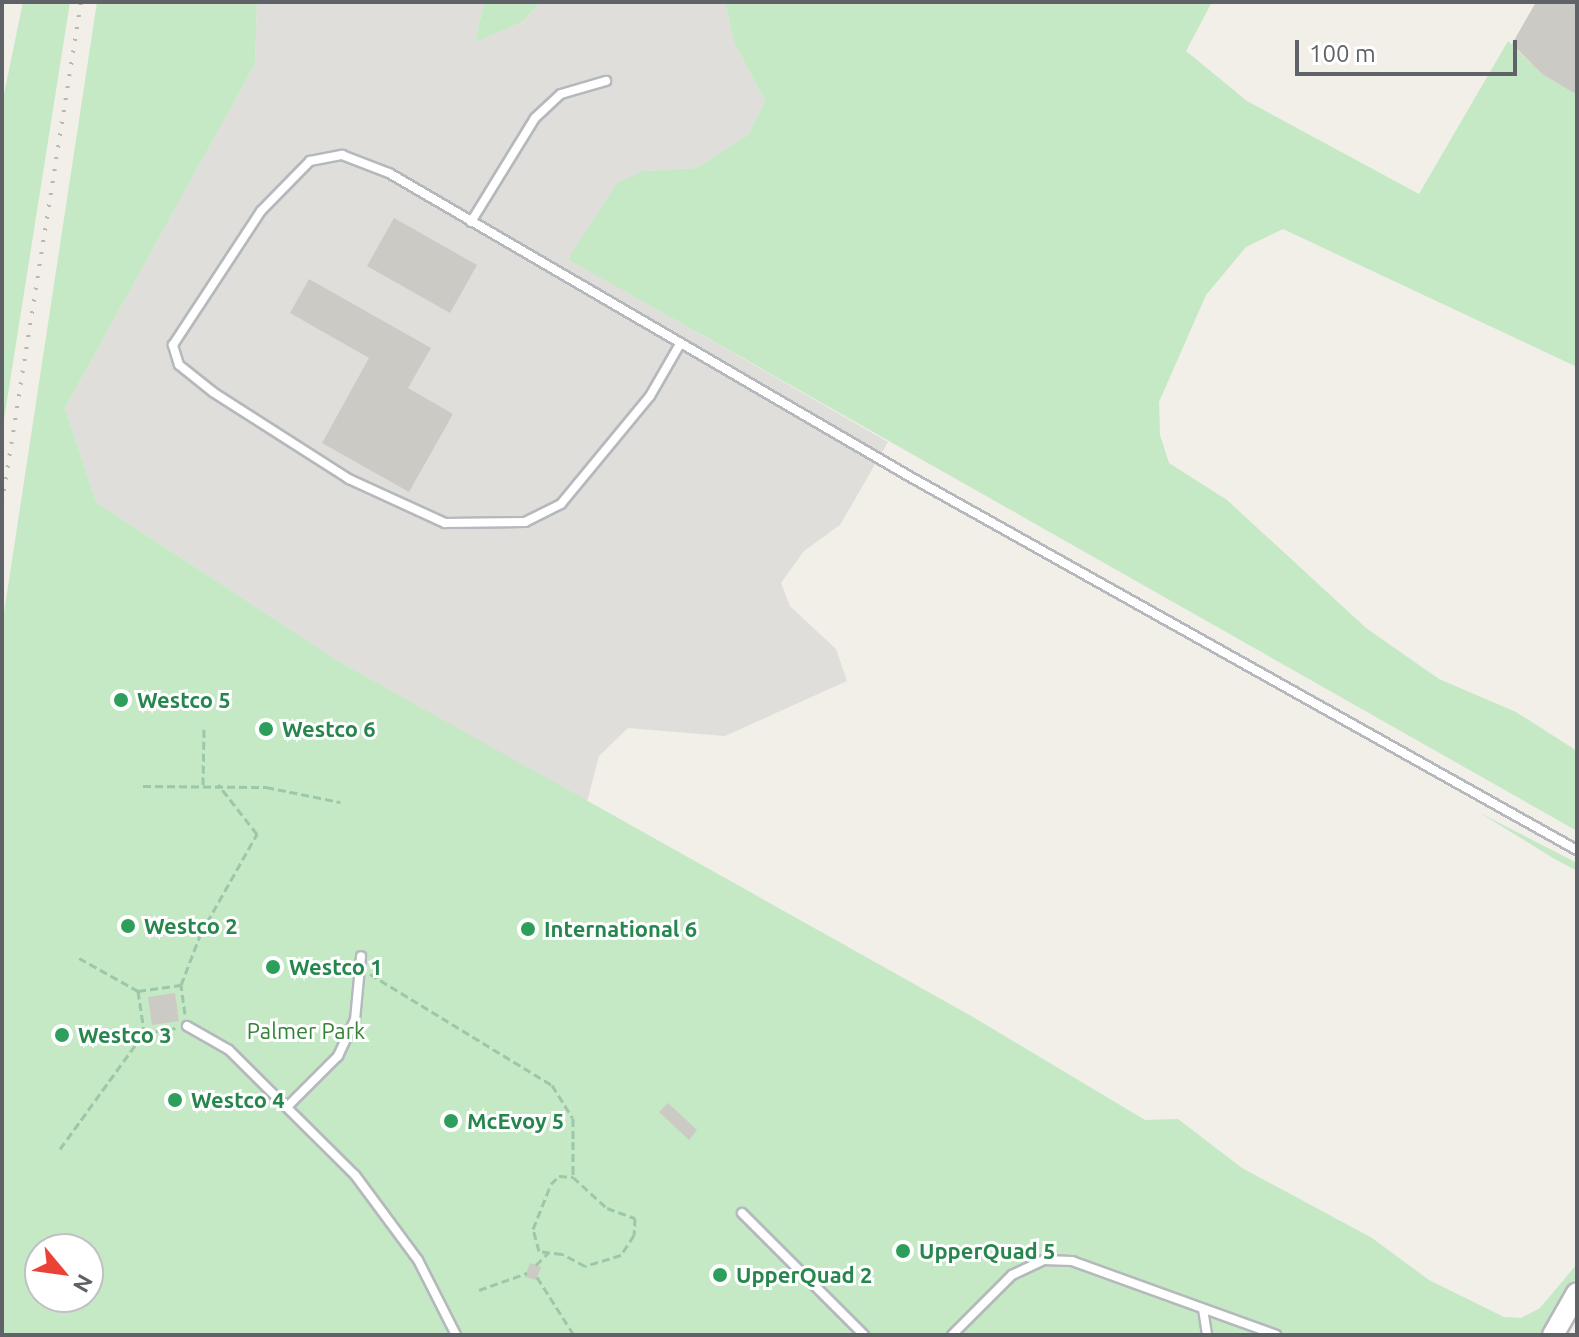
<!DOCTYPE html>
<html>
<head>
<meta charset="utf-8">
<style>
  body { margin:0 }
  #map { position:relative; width:1579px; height:1337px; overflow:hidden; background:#f1efe8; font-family:Ubuntu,sans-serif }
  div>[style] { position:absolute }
  .industrial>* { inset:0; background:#e0deda }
  .green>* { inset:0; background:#c5e8c5 }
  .building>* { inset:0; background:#cccac5 }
  .path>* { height:3px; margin-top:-1.5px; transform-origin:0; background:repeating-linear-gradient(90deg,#9cc7a9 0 8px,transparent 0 12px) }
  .roads { filter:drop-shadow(2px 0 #b5b8bc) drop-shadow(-2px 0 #b5b8bc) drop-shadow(0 2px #b5b8bc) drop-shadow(0 -2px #b5b8bc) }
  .service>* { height:8px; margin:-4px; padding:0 4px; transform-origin:4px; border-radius:4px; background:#fff }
  .tertiary>* { height:20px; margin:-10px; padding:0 10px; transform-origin:10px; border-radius:10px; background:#fff }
  .rail>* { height:4px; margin-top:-2px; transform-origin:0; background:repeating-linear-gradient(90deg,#b6b7b8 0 2px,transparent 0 12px) }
  .dots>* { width:22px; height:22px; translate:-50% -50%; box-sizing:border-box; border:4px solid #fff; border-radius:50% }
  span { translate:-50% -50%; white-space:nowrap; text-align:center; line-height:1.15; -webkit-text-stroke:6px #fff; paint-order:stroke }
  .leisure-label { font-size:22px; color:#27864d; font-weight:700 }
  .left { translate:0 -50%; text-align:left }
  .park-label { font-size:22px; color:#348238 }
  .frame { position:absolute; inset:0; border:4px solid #5f6368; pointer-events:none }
  .north { position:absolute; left:24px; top:1233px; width:80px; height:80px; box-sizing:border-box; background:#fff; border:2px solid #bfc1c3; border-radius:50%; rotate:119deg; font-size:22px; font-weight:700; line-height:32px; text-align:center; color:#5f6368 }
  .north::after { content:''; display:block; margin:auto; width:28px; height:36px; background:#ea4335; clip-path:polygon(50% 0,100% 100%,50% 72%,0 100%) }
  .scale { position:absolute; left:1295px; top:40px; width:222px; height:36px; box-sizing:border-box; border:4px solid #5f6368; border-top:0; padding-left:10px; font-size:24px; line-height:28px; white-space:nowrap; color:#5f6368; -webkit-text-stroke:6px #fff; paint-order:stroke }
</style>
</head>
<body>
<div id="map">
  <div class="industrial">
    <i style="clip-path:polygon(257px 2px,484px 2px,475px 41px,522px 22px,541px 2px,725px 2px,734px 42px,765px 101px,748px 135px,696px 168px,643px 171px,568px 258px,888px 442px,840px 525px,804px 551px,781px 583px,790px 606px,836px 649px,847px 681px,725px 736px,628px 728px,599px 756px,587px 802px,338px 661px,96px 502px,65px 408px,255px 64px)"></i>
  </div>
  <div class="green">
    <i style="clip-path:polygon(23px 2px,70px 2px,2px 432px,2px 104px)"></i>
    <i style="clip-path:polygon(evenodd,97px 2px,257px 2px,255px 64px,65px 408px,96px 502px,338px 661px,973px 1017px,1145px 1120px,1178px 1119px,1242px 1168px,1372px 1238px,1429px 1280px,1504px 1317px,1521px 1318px,1540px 1308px,1577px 1264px,1577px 1276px,1542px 1335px,2px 1335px,2px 626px,97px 2px,40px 1249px,88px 1249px,88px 1297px,40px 1297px,40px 1249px)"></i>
    <i style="clip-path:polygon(484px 2px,541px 2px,522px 22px,475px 42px)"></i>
    <i style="clip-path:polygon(725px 2px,1212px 2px,1186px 51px,1247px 101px,1419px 194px,1508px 41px,1542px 74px,1577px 95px,1577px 367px,1283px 229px,1246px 247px,1206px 295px,1159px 402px,1160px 435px,1169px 463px,1227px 500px,1366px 628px,1439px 679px,1516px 712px,1577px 751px,1577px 831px,568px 259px,617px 183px,643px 171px,696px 168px,748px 135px,765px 101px,734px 42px)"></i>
    <i style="clip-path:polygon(1480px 813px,1577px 863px,1577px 871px,1553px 858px)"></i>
  </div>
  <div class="building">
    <i style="clip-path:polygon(1536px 2px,1577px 2px,1577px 95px,1542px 74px,1512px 44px)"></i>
    <i style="clip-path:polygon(394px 218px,477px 265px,450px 313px,367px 266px)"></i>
    <i style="clip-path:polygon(309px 279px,431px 348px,408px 388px,453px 414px,409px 492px,322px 443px,369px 358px,290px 313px)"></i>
    <i style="clip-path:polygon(175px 993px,179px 1021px,152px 1025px,148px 997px)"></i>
    <i style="clip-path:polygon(668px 1103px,697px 1130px,689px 1140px,659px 1112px)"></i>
    <i style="clip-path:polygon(530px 1263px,541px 1267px,536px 1280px,525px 1277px)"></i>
  </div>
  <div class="path">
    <i style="left:203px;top:785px;width:58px;rotate:-89deg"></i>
    <i style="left:143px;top:786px;width:123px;rotate:0.5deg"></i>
    <i style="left:266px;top:787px;width:76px;rotate:11.5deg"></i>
    <i style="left:79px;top:958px;width:68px;rotate:29.2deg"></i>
    <i style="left:138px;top:991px;width:40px;rotate:81.5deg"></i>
    <i style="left:370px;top:974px;width:213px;rotate:31.4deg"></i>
    <i style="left:552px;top:1085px;width:39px;rotate:58deg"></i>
    <i style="left:573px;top:1118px;width:59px;rotate:90deg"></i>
    <i style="left:138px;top:991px;width:43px;rotate:-7.9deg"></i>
    <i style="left:185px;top:1014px;width:29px;rotate:-98deg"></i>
    <i style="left:181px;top:985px;width:56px;rotate:-69deg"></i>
    <i style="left:201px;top:933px;width:114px;rotate:-60.5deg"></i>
    <i style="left:257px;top:834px;width:63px;rotate:-128deg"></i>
    <i style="left:60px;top:1149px;width:143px;rotate:-54.1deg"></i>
    <i style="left:144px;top:1033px;width:32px;rotate:-9deg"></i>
    <i style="left:559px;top:1176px;width:14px;rotate:4deg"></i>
    <i style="left:573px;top:1177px;width:46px;rotate:42.4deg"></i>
    <i style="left:607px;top:1208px;width:30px;rotate:20deg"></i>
    <i style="left:635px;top:1218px;width:17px;rotate:93deg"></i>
    <i style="left:634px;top:1235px;width:24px;rotate:123deg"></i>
    <i style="left:621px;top:1255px;width:38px;rotate:163deg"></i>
    <i style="left:585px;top:1266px;width:26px;rotate:-152deg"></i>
    <i style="left:562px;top:1254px;width:23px;rotate:-173deg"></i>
    <i style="left:539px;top:1251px;width:23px;rotate:-105deg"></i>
    <i style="left:533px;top:1229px;width:48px;rotate:-68.2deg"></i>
    <i style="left:551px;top:1184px;width:11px;rotate:-45deg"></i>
    <i style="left:536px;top:1265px;width:17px;rotate:-45deg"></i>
    <i style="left:537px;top:1277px;width:69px;rotate:57.5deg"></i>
    <i style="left:479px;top:1290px;width:51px;rotate:-19.5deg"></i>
  </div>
  <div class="roads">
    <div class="service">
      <i style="left:471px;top:222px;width:122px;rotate:-58.4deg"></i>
      <i style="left:535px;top:118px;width:35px;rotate:-43deg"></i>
      <i style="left:561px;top:94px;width:47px;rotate:-16.1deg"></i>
      <i style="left:680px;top:344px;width:60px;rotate:120deg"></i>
      <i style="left:650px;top:396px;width:140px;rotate:129.5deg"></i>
      <i style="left:561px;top:504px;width:40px;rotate:153.4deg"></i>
      <i style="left:525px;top:522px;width:80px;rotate:179.3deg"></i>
      <i style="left:445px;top:523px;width:106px;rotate:-155.4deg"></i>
      <i style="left:349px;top:479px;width:161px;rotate:-147.4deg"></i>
      <i style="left:213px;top:392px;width:43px;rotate:-141.5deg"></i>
      <i style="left:179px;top:365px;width:21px;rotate:-107deg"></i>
      <i style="left:173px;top:345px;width:160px;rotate:-56.7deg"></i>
      <i style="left:261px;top:211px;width:70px;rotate:-45.6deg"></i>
      <i style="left:310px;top:161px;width:33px;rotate:-11deg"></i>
      <i style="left:342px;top:155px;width:50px;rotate:21deg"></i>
      <i style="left:389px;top:173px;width:600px;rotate:30.24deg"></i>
      <i style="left:907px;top:475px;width:768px;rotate:29.24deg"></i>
      <i style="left:187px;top:1026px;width:48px;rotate:29.7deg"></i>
      <i style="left:229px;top:1050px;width:177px;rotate:44.8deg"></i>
      <i style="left:355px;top:1175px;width:106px;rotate:53.5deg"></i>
      <i style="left:418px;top:1260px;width:84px;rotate:63.1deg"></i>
      <i style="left:288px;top:1106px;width:71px;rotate:-45deg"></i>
      <i style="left:338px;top:1056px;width:40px;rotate:-65deg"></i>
      <i style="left:355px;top:1020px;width:64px;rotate:-84.6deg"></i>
      <i style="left:742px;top:1213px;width:173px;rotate:45deg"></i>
      <i style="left:1203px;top:1309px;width:26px;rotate:81deg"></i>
      <i style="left:952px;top:1335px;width:85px;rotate:-45deg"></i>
      <i style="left:1012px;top:1275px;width:35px;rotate:-25deg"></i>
      <i style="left:1044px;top:1260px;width:28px;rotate:2deg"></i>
      <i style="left:1072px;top:1261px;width:217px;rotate:19.9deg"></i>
    </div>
    <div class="tertiary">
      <i style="left:1553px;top:1335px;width:48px;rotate:-60.3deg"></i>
    </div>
  </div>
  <div class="rail">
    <i style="left:2px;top:503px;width:507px;rotate:-81.04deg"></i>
  </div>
  <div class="dots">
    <i style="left:121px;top:700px;background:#2e9e5b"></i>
    <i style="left:266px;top:729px;background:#2e9e5b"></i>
    <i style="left:128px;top:926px;background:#2e9e5b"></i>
    <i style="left:528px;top:929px;background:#2e9e5b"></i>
    <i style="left:273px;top:967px;background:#2e9e5b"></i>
    <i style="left:62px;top:1035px;background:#2e9e5b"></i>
    <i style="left:175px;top:1100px;background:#2e9e5b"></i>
    <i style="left:451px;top:1121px;background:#2e9e5b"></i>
    <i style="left:903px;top:1251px;background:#2e9e5b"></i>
    <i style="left:720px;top:1275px;background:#2e9e5b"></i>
  </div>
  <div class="leisure-label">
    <span class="left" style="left:137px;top:700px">Westco 5</span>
    <span class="left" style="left:282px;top:729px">Westco 6</span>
    <span class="left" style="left:144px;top:926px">Westco 2</span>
    <span class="left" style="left:544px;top:929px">International 6</span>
    <span class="left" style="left:289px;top:967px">Westco 1</span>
    <span class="left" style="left:78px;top:1035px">Westco 3</span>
    <span class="left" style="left:191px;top:1100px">Westco 4</span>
    <span class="left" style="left:467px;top:1121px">McEvoy 5</span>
    <span class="left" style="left:919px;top:1251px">UpperQuad 5</span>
    <span class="left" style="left:736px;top:1275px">UpperQuad 2</span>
  </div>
  <div class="park-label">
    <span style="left:306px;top:1031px">Palmer Park</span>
  </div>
  <div class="frame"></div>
  <div class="north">N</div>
  <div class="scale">100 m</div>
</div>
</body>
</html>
